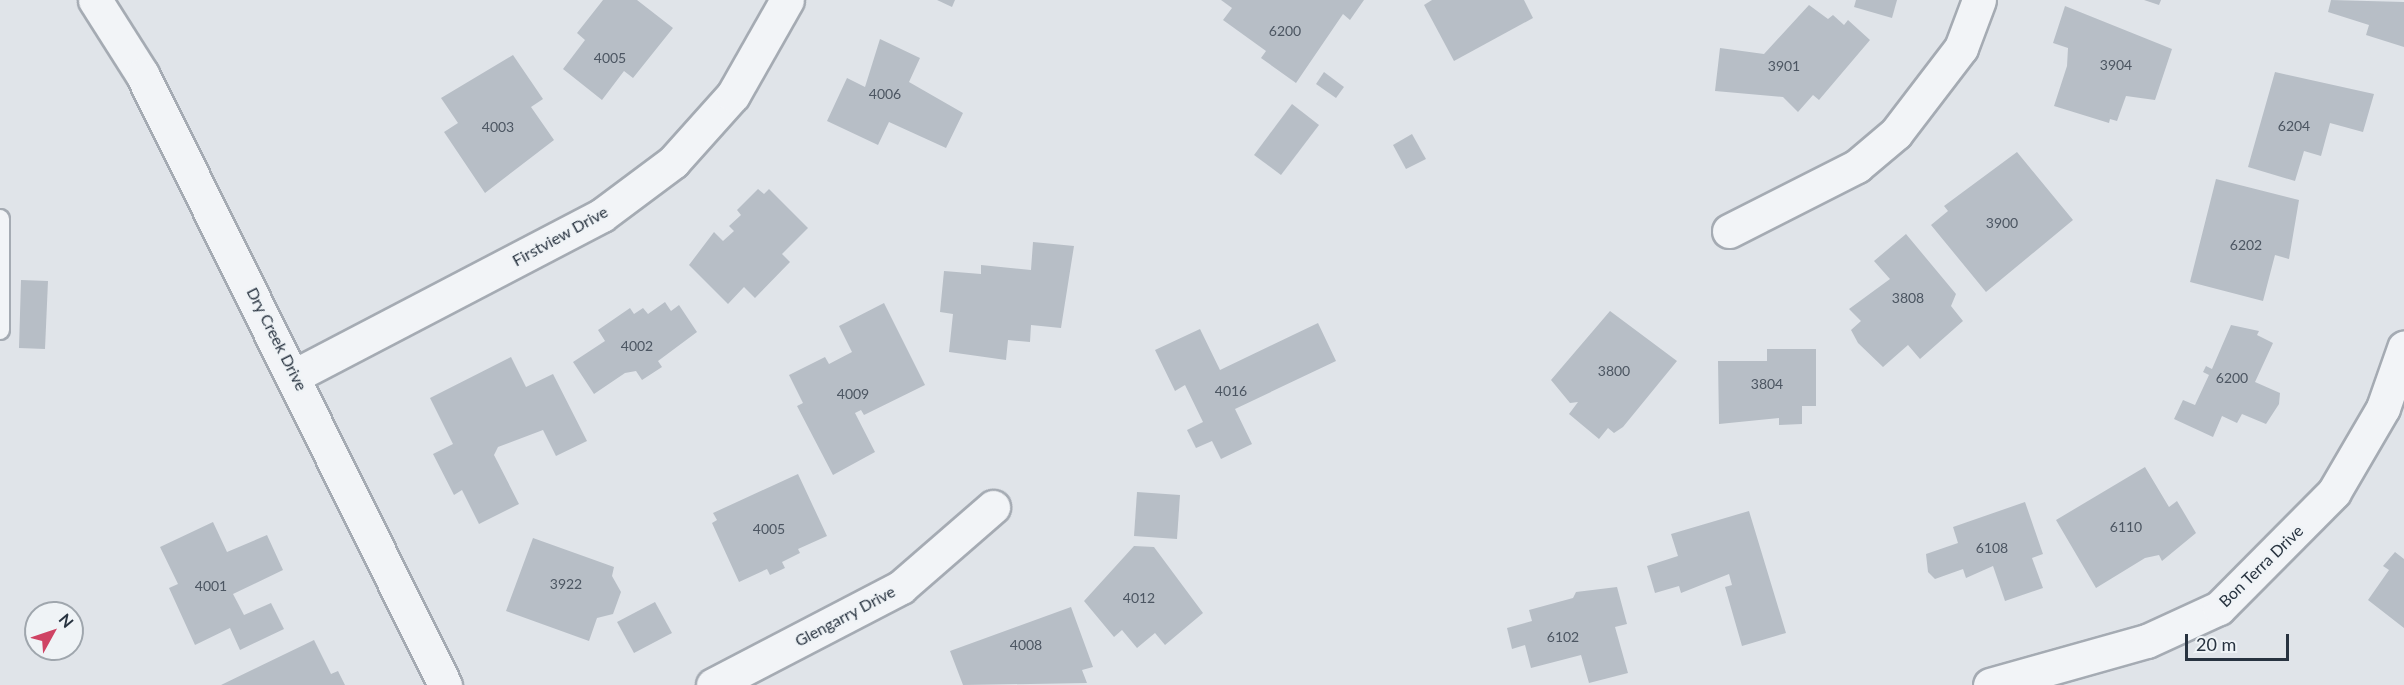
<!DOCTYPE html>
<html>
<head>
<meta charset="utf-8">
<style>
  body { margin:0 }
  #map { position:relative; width:2404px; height:685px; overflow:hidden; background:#e0e4e9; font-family:Lato,sans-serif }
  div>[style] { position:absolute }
  .building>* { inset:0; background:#b7bec6 }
  .roads { filter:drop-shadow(2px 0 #a5abb3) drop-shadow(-2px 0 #a5abb3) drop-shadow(0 2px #a5abb3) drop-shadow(0 -2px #a5abb3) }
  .service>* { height:18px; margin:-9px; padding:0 9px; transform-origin:9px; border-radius:9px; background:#f2f4f7 }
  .minor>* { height:33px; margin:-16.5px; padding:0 16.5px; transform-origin:16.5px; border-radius:16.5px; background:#f2f4f7 }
  .tertiary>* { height:33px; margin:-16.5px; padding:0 16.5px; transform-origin:16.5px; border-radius:16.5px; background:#f2f4f7 }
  span { translate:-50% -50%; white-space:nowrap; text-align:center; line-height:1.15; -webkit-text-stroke:4.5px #eff3f6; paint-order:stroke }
  .number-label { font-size:14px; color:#4c5662 }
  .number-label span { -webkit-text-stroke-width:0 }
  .street-label { font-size:16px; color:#283340 }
  .north { position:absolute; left:24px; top:601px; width:60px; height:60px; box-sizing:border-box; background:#eff3f6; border:2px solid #9fa6ad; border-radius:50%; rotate:50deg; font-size:16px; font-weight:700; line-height:24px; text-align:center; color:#283340 }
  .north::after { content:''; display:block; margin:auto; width:21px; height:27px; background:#cf4364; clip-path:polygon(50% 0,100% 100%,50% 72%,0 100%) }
  .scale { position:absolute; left:2185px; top:634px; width:104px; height:27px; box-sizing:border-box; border:3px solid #283340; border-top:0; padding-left:8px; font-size:18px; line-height:21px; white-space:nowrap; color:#283340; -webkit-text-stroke:4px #eff3f6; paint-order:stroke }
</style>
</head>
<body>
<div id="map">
  <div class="building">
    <i style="clip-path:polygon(603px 0,637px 0,673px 28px,633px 78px,624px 71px,602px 100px,563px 69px,585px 40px,577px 33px)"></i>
    <i style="clip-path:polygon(937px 0,955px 0,952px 7px)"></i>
    <i style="clip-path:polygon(1221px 0,1364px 0,1350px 20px,1343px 14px,1296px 83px,1261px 58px,1266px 51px,1223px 20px,1232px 8px)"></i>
    <i style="clip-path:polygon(1432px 0,1524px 0,1533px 18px,1454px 61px,1424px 5px)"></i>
    <i style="clip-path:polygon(1856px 0,1897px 0,1892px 18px,1854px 7px)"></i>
    <i style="clip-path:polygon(2144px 0,2161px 0,2159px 5px)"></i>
    <i style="clip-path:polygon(2331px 0,2404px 2px,2404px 47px,2366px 35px,2369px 25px,2328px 12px)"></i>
    <i style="clip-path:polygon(1809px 5px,1828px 19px,1833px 15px,1844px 25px,1848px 20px,1870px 40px,1819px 100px,1813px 95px,1798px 112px,1783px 97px,1715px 91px,1720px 48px,1764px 54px)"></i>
    <i style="clip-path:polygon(2065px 6px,2172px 49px,2155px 100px,2126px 96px,2117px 121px,2110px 119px,2109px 123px,2054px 106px,2067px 66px,2068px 48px,2053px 43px)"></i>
    <i style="clip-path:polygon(880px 39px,920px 58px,909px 82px,963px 113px,946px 148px,889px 122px,878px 145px,827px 121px,847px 78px,865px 87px)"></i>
    <i style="clip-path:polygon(513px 55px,543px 99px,531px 107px,554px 140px,485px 193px,444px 132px,458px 123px,441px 98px)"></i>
    <i style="clip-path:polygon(1324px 72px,1344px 87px,1336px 98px,1316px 84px)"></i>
    <i style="clip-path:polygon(2275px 72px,2374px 94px,2363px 132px,2330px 123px,2321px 156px,2304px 151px,2295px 181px,2248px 167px)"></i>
    <i style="clip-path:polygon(1292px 104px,1319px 125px,1281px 175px,1254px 155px)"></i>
    <i style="clip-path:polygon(1412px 134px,1426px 159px,1406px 169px,1393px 145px)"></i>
    <i style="clip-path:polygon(2017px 152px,2073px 220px,1986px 292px,1931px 225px,1948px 211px,1944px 206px)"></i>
    <i style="clip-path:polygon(2216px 179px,2299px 200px,2289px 259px,2275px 255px,2263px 301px,2190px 282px)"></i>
    <i style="clip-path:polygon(758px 189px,764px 194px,769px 189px,808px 228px,782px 254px,790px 262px,755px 298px,744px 287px,728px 304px,689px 265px,714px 232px,723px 241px,734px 231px,729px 226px,741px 215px,737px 210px)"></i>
    <i style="clip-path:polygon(1906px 234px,1956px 294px,1951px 306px,1963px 321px,1920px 359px,1908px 345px,1883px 367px,1858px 343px,1851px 330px,1861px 321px,1849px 309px,1890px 279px,1874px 261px)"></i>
    <i style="clip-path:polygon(1033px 242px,1074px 246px,1061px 328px,1031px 325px,1030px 342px,1008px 340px,1006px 360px,949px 352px,953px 314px,940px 312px,944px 271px,981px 274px,981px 265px,1031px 270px)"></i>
    <i style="clip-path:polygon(21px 280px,48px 281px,45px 349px,19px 348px)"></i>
    <i style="clip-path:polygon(665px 302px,671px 311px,679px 305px,697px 332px,658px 361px,662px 367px,642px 380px,636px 371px,625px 373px,594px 394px,573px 362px,605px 341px,598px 330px,630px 308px,634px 314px,643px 308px,648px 314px)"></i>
    <i style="clip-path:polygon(884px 303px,925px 385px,864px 415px,861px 410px,855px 413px,875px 452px,833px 475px,797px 406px,803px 403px,789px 375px,825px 357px,829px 364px,852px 352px,839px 326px)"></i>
    <i style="clip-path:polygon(1610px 311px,1677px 361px,1623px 427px,1614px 433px,1608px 428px,1599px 439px,1569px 414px,1578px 402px,1570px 403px,1551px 380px)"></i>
    <i style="clip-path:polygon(1318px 323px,1336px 361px,1235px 409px,1252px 444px,1221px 459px,1212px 441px,1196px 448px,1187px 430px,1203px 422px,1185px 385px,1175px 391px,1155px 350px,1200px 329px,1220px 370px)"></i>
    <i style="clip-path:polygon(2231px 325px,2259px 331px,2257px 335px,2273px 343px,2255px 382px,2280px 393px,2279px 404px,2266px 424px,2242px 414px,2237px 423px,2222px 416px,2213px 437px,2174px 419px,2183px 400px,2195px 405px,2209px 375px,2203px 372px,2206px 366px,2212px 369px)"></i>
    <i style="clip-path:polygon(1767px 349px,1816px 349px,1816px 406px,1802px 406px,1802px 424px,1779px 425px,1779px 418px,1719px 424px,1718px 361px,1767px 361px)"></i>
    <i style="clip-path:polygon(511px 357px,526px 387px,553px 374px,587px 441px,556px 456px,543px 430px,498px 447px,494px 455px,519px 504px,479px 524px,462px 490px,454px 495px,433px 454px,453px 444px,430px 398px)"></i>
    <i style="clip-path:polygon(2145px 467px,2169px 507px,2177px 501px,2196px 533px,2162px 561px,2159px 555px,2145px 558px,2096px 588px,2056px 520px)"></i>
    <i style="clip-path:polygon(798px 474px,827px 536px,798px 549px,800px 553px,782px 562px,785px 568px,770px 575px,767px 569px,739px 582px,712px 523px,717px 520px,713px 513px)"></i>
    <i style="clip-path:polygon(1137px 492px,1180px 495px,1177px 539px,1134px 536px)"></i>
    <i style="clip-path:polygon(2025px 502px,2043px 554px,2032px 558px,2043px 588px,2005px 601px,1993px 566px,1966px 578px,1963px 569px,1935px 579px,1928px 572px,1926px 554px,1958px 543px,1953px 527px)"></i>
    <i style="clip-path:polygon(1749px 511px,1786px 633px,1742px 646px,1725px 587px,1732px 585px,1729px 574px,1681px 593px,1679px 586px,1655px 593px,1647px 566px,1678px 556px,1671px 534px)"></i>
    <i style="clip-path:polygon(213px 522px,227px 552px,267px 535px,283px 570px,233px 594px,244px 615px,271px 603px,284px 629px,240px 650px,230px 628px,195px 645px,169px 588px,178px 584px,160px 547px)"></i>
    <i style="clip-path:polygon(533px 538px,614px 567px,612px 576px,621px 592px,613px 614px,597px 618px,589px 641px,506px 611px)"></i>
    <i style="clip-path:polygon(1134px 546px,1154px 547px,1203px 613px,1165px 645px,1155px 633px,1137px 648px,1122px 630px,1114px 637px,1084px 601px)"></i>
    <i style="clip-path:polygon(2395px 552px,2404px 559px,2404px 628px,2368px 600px,2389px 570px,2383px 566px)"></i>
    <i style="clip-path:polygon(1617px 587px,1627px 624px,1615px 627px,1628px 673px,1589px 683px,1581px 655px,1531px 668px,1525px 645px,1512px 649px,1507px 628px,1532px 621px,1529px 610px,1573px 598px,1576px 592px)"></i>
    <i style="clip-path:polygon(655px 602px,672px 633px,634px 653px,617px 622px)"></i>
    <i style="clip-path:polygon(1071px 607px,1093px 667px,1082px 670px,1087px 683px,963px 685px,950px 651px)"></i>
    <i style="clip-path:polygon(314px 640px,331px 674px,338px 671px,345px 685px,221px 685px)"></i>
  </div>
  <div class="roads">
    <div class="service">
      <i style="left:0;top:219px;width:111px;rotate:90deg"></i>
    </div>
    <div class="minor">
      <i style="left:1729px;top:231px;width:144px;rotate:-26.9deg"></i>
      <i style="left:1857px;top:166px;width:51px;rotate:-40.2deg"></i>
      <i style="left:1896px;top:133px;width:107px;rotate:-52.6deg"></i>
      <i style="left:1961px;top:48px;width:51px;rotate:-69.4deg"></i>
      <i style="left:296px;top:375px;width:345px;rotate:-27.6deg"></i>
      <i style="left:602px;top:215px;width:89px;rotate:-36.7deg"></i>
      <i style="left:673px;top:162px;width:90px;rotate:-48.2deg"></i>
      <i style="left:733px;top:95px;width:109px;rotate:-60.4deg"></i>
      <i style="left:713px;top:685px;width:212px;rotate:-27.5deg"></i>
      <i style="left:901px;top:587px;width:122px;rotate:-41deg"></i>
      <i style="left:1990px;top:685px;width:163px;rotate:-15.7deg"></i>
      <i style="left:2147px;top:641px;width:79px;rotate:-24.6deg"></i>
      <i style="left:2219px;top:608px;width:163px;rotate:-45.2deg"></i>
      <i style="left:2334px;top:492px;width:97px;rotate:-59.7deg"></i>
      <i style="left:2383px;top:408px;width:64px;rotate:-70.7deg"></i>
    </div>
    <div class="tertiary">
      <i style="left:95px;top:0;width:88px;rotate:57.6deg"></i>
      <i style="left:142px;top:74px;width:682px;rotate:63.62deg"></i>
    </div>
  </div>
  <div class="number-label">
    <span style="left:1285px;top:31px">6200</span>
    <span style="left:610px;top:58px">4005</span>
    <span style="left:2116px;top:65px">3904</span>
    <span style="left:1784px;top:66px">3901</span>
    <span style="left:885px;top:94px">4006</span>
    <span style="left:2294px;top:126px">6204</span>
    <span style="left:498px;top:127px">4003</span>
    <span style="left:2002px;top:223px">3900</span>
    <span style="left:2246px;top:245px">6202</span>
    <span style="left:1908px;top:298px">3808</span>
    <span style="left:637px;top:346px">4002</span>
    <span style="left:1614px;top:371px">3800</span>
    <span style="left:2232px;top:378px">6200</span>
    <span style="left:1767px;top:384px">3804</span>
    <span style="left:1231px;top:391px">4016</span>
    <span style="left:853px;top:394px">4009</span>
    <span style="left:2126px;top:527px">6110</span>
    <span style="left:769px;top:529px">4005</span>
    <span style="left:1992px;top:548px">6108</span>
    <span style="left:566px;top:584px">3922</span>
    <span style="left:211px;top:586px">4001</span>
    <span style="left:1139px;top:598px">4012</span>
    <span style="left:1563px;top:637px">6102</span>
    <span style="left:1026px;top:645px">4008</span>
  </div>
  <div class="street-label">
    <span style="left:560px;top:236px;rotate:-29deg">Firstview Drive</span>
    <span style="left:277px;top:339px;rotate:63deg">Dry Creek Drive</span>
    <span style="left:2261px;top:566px;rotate:-44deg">Bon Terra Drive</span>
    <span style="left:845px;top:616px;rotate:-28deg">Glengarry Drive</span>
  </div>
  <div class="north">N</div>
  <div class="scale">20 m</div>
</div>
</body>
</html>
